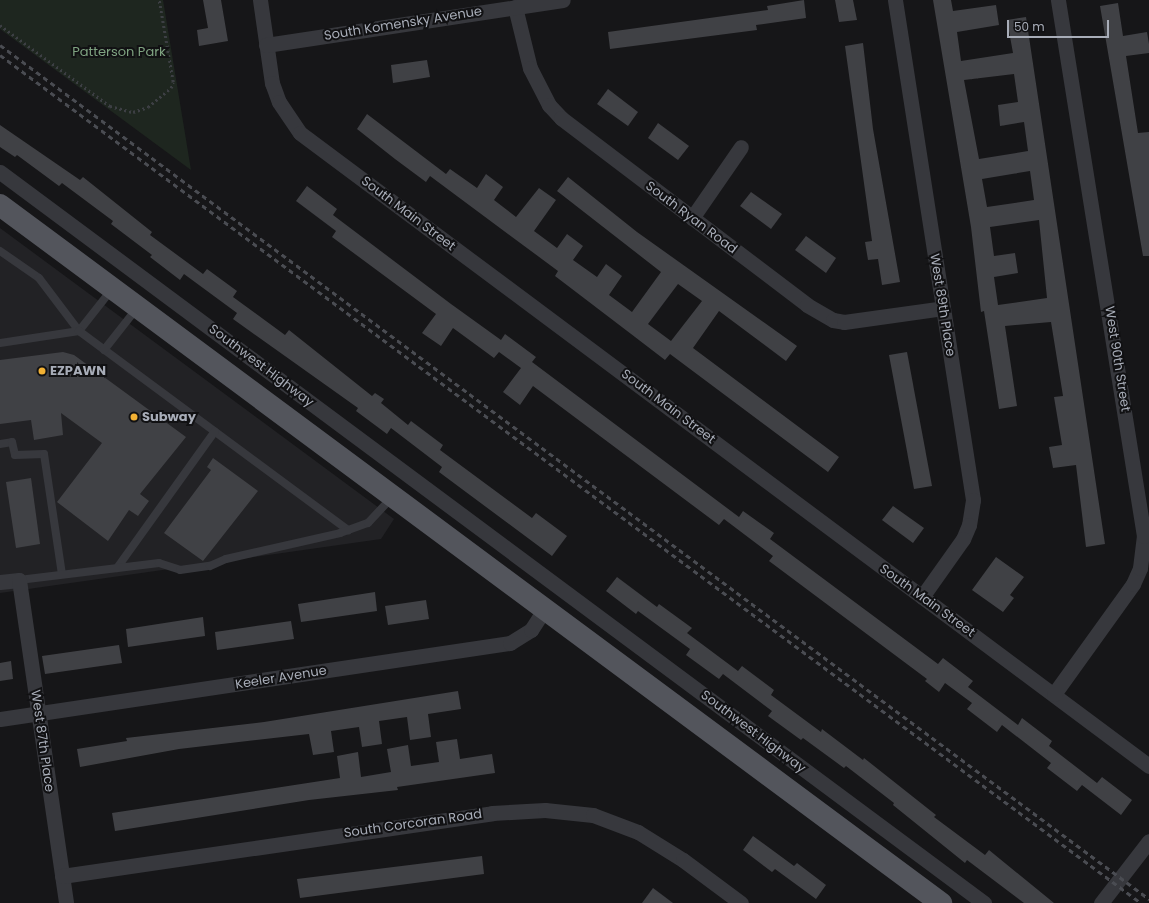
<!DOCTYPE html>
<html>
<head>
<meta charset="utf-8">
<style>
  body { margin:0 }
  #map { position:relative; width:1149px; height:903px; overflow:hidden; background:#161618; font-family:Poppins,sans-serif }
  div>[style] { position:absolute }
  .built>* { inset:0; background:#222225 }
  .green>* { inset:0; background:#1e261f }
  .building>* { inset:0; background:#404145 }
  .path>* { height:2.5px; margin-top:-1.25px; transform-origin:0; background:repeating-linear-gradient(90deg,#3d3f44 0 2px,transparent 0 5px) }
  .lane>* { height:8px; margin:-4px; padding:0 4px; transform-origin:4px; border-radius:4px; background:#37383d }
  .street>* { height:15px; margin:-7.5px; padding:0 7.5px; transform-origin:7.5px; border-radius:7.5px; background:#37383d }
  .primary>* { height:22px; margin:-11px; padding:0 11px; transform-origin:11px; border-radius:11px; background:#53555c }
  .rail>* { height:3px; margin-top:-1.5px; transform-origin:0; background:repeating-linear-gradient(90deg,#4a4c52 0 5px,transparent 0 9px) }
  .dots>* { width:11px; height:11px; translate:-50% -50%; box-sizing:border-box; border:2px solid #111113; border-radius:50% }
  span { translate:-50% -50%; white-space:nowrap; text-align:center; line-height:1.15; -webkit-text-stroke:4px #111113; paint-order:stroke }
  .street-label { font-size:13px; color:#a8adb8 }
  .park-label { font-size:13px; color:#7fa381 }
  .poi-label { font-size:13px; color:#a8adb8; font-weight:700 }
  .left { translate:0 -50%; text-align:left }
  .scale { position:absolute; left:1007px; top:20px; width:102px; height:18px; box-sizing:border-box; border:2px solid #a8adb8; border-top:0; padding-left:5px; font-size:12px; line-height:14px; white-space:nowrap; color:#a8adb8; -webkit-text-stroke:3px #111113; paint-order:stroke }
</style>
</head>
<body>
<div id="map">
  <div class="built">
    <i style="clip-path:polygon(0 228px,394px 519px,381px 539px,0 593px)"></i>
  </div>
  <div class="green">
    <i style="clip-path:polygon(0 0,163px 0,191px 170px,0 29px)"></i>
  </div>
  <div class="building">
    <i style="clip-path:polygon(203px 0,221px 0,228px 41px,199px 46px,197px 30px,208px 28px)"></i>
    <i style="clip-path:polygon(804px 0,806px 18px,756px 25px,757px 30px,610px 49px,608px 32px,768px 10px,767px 6px)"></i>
    <i style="clip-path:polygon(835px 0,853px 0,857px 20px,839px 22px)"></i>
    <i style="clip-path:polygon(evenodd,933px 0,951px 0,953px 11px,996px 5px,999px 25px,957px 32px,961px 61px,1013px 53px,1007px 20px,1026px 17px,1105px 544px,1086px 547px,1076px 465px,1053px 468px,1049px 447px,1062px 445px,1054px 397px,1063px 396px,1051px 322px,1005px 326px,1017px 406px,999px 409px,984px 311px,981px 312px,971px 227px,933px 0,1014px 74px,1018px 102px,998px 105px,1000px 126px,1024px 122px,1028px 151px,979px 159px,964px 80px,1014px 74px,933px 0,1030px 171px,1034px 200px,987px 207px,982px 179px,1030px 171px,933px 0,1039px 220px,1047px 298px,998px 305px,994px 277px,1018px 273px,1015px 253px,994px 256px,990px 227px,1039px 220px)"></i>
    <i style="clip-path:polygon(1118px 3px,1123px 36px,1147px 32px,1149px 44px,1149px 53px,1126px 56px,1138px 133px,1149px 132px,1149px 256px,1143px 256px,1100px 6px)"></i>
    <i style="clip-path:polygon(863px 43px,873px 129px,900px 282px,882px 285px,878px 259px,868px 260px,865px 242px,872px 241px,845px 46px)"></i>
    <i style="clip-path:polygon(427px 60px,430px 77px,393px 83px,391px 65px)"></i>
    <i style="clip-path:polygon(608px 89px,638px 112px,628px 126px,597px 104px)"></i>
    <i style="clip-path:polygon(evenodd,367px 114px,446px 174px,450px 169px,477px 188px,486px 174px,503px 187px,494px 200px,516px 217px,539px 188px,556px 200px,534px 231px,557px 248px,567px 234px,583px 246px,573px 260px,597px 277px,606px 264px,622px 276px,609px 295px,632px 312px,661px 272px,557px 191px,568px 177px,637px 232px,797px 346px,786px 361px,719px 311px,693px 348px,839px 457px,828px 472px,670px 354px,665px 360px,635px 337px,555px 276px,558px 271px,430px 176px,426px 182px,395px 159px,357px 129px,367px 114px,678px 284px,702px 301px,671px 341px,648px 324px,678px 284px)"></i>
    <i style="clip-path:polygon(658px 123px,689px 146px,678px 160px,648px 138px)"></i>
    <i style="clip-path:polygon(0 125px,80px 180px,83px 177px,152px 232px,150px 235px,203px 274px,207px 269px,237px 291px,233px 297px,285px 335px,289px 330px,372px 396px,375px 393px,384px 399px,381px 403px,408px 425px,411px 421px,443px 445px,440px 450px,532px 518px,536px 513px,567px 536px,552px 556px,439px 472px,442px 467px,391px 428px,387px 434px,356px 411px,358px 408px,233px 319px,237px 313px,184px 274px,180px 280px,150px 257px,152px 255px,111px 224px,113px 221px,62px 183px,59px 186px,17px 155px,15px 157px,0 147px)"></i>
    <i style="clip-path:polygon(307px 186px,337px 209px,333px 215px,451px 304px,501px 340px,505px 334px,536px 357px,532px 362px,739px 517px,743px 511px,774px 533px,770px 539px,938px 664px,943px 658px,973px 681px,968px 687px,1018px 725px,1022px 718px,1052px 741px,1049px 746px,1097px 783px,1102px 777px,1132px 800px,1121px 815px,1082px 785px,1077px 791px,1047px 768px,1051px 763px,1002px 725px,997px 732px,967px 709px,972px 703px,945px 683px,939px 692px,925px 681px,927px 679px,769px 561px,773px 556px,724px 519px,719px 525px,533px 386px,520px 405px,503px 392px,521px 368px,499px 352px,494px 358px,453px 328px,441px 346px,422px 333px,436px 314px,332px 237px,336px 231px,296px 201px)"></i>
    <i style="clip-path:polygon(751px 192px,782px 214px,771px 229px,740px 206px)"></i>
    <i style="clip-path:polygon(806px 236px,836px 258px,826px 273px,795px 250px)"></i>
    <i style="clip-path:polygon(63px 352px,74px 355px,186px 437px,140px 494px,149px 501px,138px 516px,129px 510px,108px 541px,57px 502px,102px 443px,61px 413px,63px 435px,34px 440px,31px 420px,0 424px,0 360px)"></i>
    <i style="clip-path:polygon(907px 352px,932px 486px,914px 489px,889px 355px)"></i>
    <i style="clip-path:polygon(213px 458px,258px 491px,203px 561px,164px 533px,211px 470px,207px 467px)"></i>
    <i style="clip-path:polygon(31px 478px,40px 544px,16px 548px,6px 482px)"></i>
    <i style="clip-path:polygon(893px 506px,924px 528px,913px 543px,882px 520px)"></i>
    <i style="clip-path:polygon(996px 557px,1024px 577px,1010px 595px,1014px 598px,1003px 612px,972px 590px)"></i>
    <i style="clip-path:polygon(617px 577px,657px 607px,659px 604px,692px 628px,687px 633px,738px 671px,742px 666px,774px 690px,771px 695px,821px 732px,822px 729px,863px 760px,864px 758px,936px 815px,934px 817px,985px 855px,989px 850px,1054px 903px,1024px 903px,967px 860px,965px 863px,893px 805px,894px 803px,846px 766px,844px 768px,803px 738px,801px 740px,768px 716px,772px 711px,723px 674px,719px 679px,686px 655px,690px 649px,638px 611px,636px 614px,606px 591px)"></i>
    <i style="clip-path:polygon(375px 592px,377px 611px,301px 622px,298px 604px)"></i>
    <i style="clip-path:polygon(426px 600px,429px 619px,388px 625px,385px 606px)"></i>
    <i style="clip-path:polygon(203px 617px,205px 636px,128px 647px,126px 629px)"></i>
    <i style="clip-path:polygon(291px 621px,294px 639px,217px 650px,215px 632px)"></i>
    <i style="clip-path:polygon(119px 645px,122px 663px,45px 674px,42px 656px)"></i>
    <i style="clip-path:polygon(11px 661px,13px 679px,0 681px,0 663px)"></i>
    <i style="clip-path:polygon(458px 691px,461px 709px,428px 714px,431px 737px,410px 740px,407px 717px,379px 721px,382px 744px,362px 747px,359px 727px,331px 731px,334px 752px,313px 755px,309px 734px,179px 749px,80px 767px,77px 749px,127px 741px,126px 738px,264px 722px)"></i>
    <i style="clip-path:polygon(457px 739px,460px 759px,492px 754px,495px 773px,397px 787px,398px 790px,309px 800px,115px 831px,112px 813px,340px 778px,337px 756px,358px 752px,361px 777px,391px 772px,387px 749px,408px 745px,411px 766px,439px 762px,436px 742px)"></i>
    <i style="clip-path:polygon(753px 836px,794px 866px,797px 863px,826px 885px,816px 899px,775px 869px,772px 872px,743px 850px)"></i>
    <i style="clip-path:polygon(482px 856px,484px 874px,300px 898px,297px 879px)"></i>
    <i style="clip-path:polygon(653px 888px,673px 903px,642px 903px)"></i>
  </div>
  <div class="path">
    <i style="left:0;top:25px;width:137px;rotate:36.4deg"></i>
    <i style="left:110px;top:106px;width:24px;rotate:15deg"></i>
    <i style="left:133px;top:112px;width:16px;rotate:-18deg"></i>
    <i style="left:148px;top:107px;width:30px;rotate:-40deg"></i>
    <i style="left:171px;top:88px;width:6px;rotate:-72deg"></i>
    <i style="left:173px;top:82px;width:83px;rotate:-99.7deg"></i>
  </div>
  <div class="lane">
    <i style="left:0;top:251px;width:47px;rotate:34.7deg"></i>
    <i style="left:39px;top:278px;width:66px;rotate:53deg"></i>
    <i style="left:79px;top:331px;width:53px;rotate:-51.8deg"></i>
    <i style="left:0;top:343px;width:80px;rotate:-8.6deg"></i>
    <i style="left:79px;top:331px;width:335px;rotate:36.5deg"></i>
    <i style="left:104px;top:350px;width:53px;rotate:-51.8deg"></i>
    <i style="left:0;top:444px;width:12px;rotate:-9deg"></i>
    <i style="left:12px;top:442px;width:13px;rotate:77deg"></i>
    <i style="left:15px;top:455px;width:29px;rotate:-2deg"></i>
    <i style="left:44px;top:454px;width:121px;rotate:81.5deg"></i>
    <i style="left:117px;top:568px;width:168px;rotate:-54.4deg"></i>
    <i style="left:19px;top:580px;width:141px;rotate:-6.9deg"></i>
    <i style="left:159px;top:563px;width:22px;rotate:18deg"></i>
    <i style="left:180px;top:570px;width:30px;rotate:-8deg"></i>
    <i style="left:210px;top:566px;width:17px;rotate:-24deg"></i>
    <i style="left:226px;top:559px;width:117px;rotate:-12.8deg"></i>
    <i style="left:340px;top:533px;width:30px;rotate:-20deg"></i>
    <i style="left:368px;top:523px;width:35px;rotate:-47deg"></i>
  </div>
  <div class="street">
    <i style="left:260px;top:0;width:84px;rotate:81.8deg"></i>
    <i style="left:272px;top:83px;width:20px;rotate:70deg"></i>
    <i style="left:279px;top:102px;width:37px;rotate:56deg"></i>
    <i style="left:300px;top:133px;width:1059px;rotate:36.71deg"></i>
    <i style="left:895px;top:0;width:506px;rotate:81.13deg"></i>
    <i style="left:973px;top:500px;width:25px;rotate:99deg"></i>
    <i style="left:969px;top:525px;width:15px;rotate:113deg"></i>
    <i style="left:963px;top:539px;width:71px;rotate:125.3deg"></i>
    <i style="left:515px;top:7px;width:63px;rotate:76.2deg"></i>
    <i style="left:530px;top:68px;width:42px;rotate:62.8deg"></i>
    <i style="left:549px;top:105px;width:18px;rotate:47deg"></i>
    <i style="left:561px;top:118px;width:309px;rotate:37.2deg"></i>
    <i style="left:807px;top:305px;width:30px;rotate:30deg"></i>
    <i style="left:833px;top:320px;width:11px;rotate:10deg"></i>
    <i style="left:844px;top:322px;width:100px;rotate:-8deg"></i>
    <i style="left:266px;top:45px;width:300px;rotate:-8.6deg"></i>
    <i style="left:0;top:172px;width:1226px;rotate:36.61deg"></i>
    <i style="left:692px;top:218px;width:86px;rotate:-55.4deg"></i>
    <i style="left:0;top:582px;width:19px;rotate:-6deg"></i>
    <i style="left:19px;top:580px;width:326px;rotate:81.7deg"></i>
    <i style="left:1054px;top:694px;width:135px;rotate:-54.3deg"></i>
    <i style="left:1133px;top:584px;width:17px;rotate:-66deg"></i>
    <i style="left:1140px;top:568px;width:32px;rotate:-83deg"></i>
    <i style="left:1144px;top:536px;width:543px;rotate:-99.12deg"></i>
    <i style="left:0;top:719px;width:516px;rotate:-8.48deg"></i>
    <i style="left:510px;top:643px;width:25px;rotate:-32deg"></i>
    <i style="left:531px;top:630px;width:27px;rotate:-57deg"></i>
    <i style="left:62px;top:876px;width:435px;rotate:-8.3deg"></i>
    <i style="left:492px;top:813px;width:53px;rotate:-3.2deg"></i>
    <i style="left:545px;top:810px;width:48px;rotate:5.9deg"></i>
    <i style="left:593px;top:815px;width:48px;rotate:20.7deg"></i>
    <i style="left:638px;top:832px;width:53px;rotate:31.9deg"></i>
    <i style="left:683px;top:860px;width:72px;rotate:36.6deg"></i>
    <i style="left:1101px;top:903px;width:78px;rotate:-52.3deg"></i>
  </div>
  <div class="primary">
    <i style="left:0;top:205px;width:1172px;rotate:36.57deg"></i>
  </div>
  <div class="rail">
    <i style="left:0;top:45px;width:1432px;rotate:36.62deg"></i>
    <i style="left:0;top:55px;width:1422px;rotate:36.62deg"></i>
  </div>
  <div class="dots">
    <i style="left:42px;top:371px;background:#f2b134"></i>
    <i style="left:134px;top:417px;background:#f2b134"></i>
  </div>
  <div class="street-label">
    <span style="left:403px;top:24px;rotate:-9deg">South Komensky Avenue</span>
    <span style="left:408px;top:214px;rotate:37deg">South Main Street</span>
    <span style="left:691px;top:218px;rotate:37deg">South Ryan Road</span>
    <span style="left:942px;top:305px;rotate:81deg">West 89th Place</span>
    <span style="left:1117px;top:359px;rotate:81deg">West 90th Street</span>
    <span style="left:261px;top:366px;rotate:37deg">Southwest Highway</span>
    <span style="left:668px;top:407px;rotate:37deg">South Main Street</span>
    <span style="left:927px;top:601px;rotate:36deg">South Main Street</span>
    <span style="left:281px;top:678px;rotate:-9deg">Keeler Avenue</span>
    <span style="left:753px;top:732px;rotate:37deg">Southwest Highway</span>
    <span style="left:42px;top:741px;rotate:82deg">West 87th Place</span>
    <span style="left:413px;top:824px;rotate:-8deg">South Corcoran Road</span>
  </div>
  <div class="park-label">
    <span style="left:119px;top:52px">Patterson Park</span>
  </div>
  <div class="poi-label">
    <span class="left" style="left:50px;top:371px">EZPAWN</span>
    <span class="left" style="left:142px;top:417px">Subway</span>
  </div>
  <div class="scale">50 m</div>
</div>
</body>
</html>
